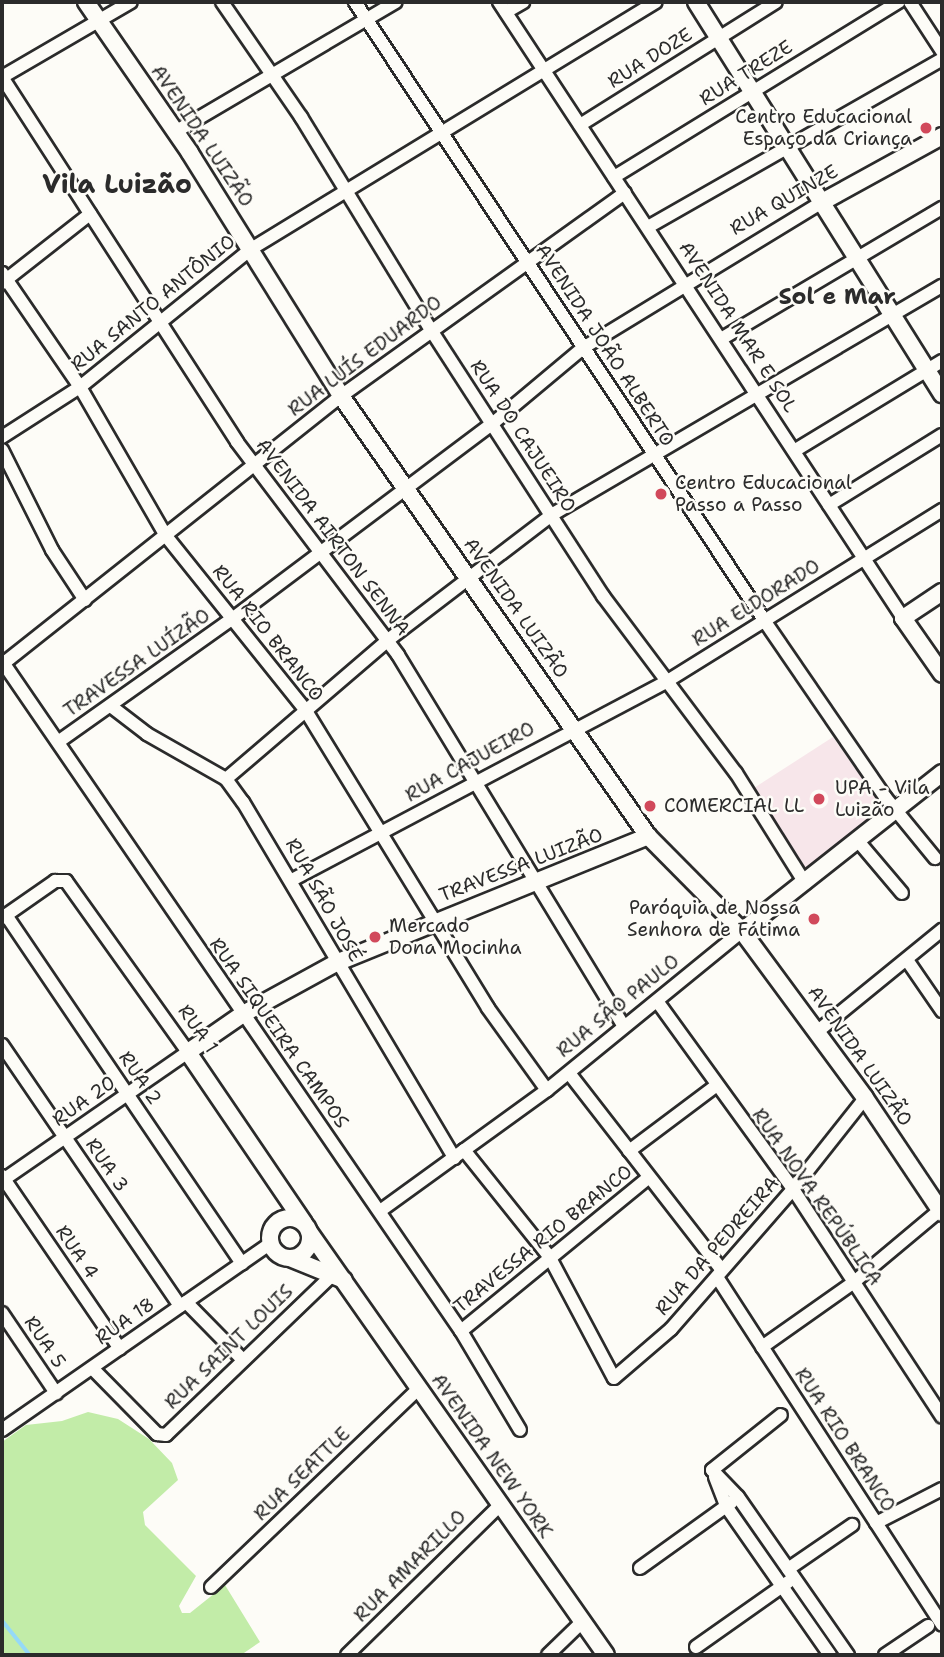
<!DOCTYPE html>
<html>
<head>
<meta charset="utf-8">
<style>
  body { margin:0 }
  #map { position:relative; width:944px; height:1657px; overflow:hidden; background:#fdfcf7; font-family:"Shantell Sans",sans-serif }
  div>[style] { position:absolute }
  .built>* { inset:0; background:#f7e6ea }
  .green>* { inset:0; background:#c2eca8 }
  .stream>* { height:3.5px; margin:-1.75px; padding:0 1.75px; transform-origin:1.75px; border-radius:1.75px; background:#95d9f7 }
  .roads { filter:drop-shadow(2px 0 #2b2b2b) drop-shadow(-2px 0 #2b2b2b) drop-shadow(0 2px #2b2b2b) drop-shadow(0 -2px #2b2b2b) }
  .street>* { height:12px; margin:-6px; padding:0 6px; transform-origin:6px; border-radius:6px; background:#fdfcf7 }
  .secondary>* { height:16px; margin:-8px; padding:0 8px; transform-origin:8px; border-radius:8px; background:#fdfcf7 }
  .secondary>.ring { margin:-8px; padding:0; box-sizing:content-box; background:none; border:16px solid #fdfcf7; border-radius:50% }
  .dots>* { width:19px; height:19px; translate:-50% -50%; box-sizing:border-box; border:4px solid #fdfcf7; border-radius:50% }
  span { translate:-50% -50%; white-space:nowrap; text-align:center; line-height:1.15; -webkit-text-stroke:5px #fdfcf7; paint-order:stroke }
  .street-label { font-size:19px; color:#2b2b2b }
  .poi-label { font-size:19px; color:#2b2b2b }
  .right { translate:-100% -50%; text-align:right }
  .left { translate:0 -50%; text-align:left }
  .quarter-label { font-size:23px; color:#2b2b2b; font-weight:700 }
  .district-label { font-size:26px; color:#2b2b2b; font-weight:700 }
  .frame { position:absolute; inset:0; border:4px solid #2b2b2b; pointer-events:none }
</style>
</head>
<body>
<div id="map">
  <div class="built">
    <i style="clip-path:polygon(833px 737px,884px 810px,805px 874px,754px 788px)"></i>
  </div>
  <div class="green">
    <i style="clip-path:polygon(88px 1412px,118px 1419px,149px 1439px,172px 1463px,178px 1480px,143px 1512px,145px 1525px,196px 1576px,179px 1606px,182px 1613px,190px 1613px,225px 1585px,260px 1642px,241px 1655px,2px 1655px,2px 1442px,26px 1425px,62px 1421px)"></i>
  </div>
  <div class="stream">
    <i style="left:2px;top:1620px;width:45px;rotate:51.3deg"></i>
  </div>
  <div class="roads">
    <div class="street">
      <i style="left:222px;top:2px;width:140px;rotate:55.5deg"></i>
      <i style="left:301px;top:117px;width:250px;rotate:58.6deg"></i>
      <i style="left:431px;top:330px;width:317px;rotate:57.1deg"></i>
      <i style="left:603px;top:596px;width:221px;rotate:53.1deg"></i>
      <i style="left:736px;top:773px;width:130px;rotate:57.9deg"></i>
      <i style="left:355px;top:2px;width:745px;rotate:56.5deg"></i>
      <i style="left:766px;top:623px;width:211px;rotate:55.6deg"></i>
      <i style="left:885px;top:797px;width:79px;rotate:50.7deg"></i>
      <i style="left:499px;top:2px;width:737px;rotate:56.74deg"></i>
      <i style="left:910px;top:2px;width:59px;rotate:56.9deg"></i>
      <i style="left:506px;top:12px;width:20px;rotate:-30deg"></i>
      <i style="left:2px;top:77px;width:434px;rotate:57.2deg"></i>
      <i style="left:237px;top:442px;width:267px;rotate:52.9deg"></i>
      <i style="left:398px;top:655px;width:435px;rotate:58.7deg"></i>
      <i style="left:2px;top:77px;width:149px;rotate:-30.2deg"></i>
      <i style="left:580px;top:125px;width:231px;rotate:-32.1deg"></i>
      <i style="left:175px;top:132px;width:256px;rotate:-30.5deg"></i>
      <i style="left:614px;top:177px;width:334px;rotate:-31.6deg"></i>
      <i style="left:648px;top:227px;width:339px;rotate:-29.7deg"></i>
      <i style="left:2px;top:273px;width:138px;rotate:55.6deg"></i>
      <i style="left:80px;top:387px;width:172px;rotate:60deg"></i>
      <i style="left:166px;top:536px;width:224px;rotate:51.3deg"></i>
      <i style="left:306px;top:711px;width:348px;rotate:58.5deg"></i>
      <i style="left:488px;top:1008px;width:101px;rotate:54.3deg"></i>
      <i style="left:2px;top:283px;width:112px;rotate:-38.1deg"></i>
      <i style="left:721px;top:339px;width:257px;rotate:-30.7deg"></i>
      <i style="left:2px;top:437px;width:93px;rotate:-32.7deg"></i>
      <i style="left:80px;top:387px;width:220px;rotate:-38.9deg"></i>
      <i style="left:251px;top:249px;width:474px;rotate:-31.4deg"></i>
      <i style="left:2px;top:450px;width:112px;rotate:63.4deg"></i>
      <i style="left:52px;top:550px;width:60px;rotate:56.6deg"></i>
      <i style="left:794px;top:451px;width:173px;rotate:-31.3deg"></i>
      <i style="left:829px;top:505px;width:133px;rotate:-31.8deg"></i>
      <i style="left:2px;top:661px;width:812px;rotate:55.59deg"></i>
      <i style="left:461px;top:1331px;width:115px;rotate:59.2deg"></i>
      <i style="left:4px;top:663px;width:430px;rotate:-38.4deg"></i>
      <i style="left:341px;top:396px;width:349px;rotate:-35.6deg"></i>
      <i style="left:112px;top:707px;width:44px;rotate:37.6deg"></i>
      <i style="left:147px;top:734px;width:91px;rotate:29.7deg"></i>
      <i style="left:226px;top:779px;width:29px;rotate:54deg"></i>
      <i style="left:243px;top:802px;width:414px;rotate:59.3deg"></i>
      <i style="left:58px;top:742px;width:213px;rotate:-35.3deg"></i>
      <i style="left:232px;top:619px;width:325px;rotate:-36.9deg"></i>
      <i style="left:492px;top:424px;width:119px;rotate:-39.9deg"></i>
      <i style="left:583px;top:348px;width:280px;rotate:-31.4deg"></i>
      <i style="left:226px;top:779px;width:213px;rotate:-40.6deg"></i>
      <i style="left:388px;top:640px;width:208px;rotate:-37.4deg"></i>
      <i style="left:553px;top:514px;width:451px;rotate:-30.4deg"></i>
      <i style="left:858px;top:841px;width:68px;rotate:49.8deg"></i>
      <i style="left:292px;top:880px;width:427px;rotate:-27.9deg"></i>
      <i style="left:669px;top:680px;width:322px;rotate:-31.9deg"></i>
      <i style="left:6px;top:915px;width:421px;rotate:55.9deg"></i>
      <i style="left:2px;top:918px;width:65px;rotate:-34.9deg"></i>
      <i style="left:55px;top:881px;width:11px"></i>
      <i style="left:66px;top:881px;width:210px;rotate:54.5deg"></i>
      <i style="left:188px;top:1052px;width:226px;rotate:145.3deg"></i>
      <i style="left:907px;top:960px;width:62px;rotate:55.5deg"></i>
      <i style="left:657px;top:1001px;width:232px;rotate:54.1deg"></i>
      <i style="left:793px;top:1189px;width:272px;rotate:56.8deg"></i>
      <i style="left:818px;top:1031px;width:160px;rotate:-39.2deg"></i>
      <i style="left:2px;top:1045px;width:316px;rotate:55.7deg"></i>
      <i style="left:569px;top:1073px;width:249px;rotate:52.2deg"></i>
      <i style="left:464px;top:1150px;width:136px;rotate:51.3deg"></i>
      <i style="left:549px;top:1256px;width:138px;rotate:62deg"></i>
      <i style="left:614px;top:1378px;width:75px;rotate:-40.7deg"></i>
      <i style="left:671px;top:1329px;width:186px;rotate:-48.9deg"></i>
      <i style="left:793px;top:1189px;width:116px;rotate:-51.6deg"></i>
      <i style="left:629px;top:1151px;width:110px;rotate:-36.9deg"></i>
      <i style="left:2px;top:1176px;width:209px;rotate:55.7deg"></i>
      <i style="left:380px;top:1211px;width:206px;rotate:-35.9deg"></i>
      <i style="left:547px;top:1090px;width:252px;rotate:-39.2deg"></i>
      <i style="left:717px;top:1277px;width:414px;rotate:57.1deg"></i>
      <i style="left:186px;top:1302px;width:81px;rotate:45.5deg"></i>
      <i style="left:2px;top:1313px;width:97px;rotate:56deg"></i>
      <i style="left:461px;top:1331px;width:243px;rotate:-39.3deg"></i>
      <i style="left:762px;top:1347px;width:113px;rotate:-35.2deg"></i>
      <i style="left:854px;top:1282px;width:112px;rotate:-39.9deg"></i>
      <i style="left:92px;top:1368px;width:93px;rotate:45.4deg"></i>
      <i style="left:157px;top:1434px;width:9px;rotate:6deg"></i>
      <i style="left:166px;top:1435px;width:231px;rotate:-43.9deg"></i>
      <i style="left:2px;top:1430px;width:326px;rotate:-34.8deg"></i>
      <i style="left:712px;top:1470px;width:37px;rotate:46deg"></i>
      <i style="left:738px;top:1497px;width:193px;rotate:55.2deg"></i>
      <i style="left:712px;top:1470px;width:88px;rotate:-38.6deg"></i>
      <i style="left:715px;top:1477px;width:31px;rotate:69deg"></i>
      <i style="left:726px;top:1506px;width:182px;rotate:55.1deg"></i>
      <i style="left:876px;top:1523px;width:74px;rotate:-27.3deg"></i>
      <i style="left:640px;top:1568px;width:113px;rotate:-35.7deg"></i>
      <i style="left:788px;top:1569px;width:78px;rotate:-34.5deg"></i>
      <i style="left:211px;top:1587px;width:288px;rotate:-43.7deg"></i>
      <i style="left:696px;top:1647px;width:113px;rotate:-35.2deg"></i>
      <i style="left:347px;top:1655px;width:214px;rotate:-44.4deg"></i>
      <i style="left:548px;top:1655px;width:47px;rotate:-44.1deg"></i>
      <i style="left:885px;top:1655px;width:52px;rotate:-34deg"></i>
    </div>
    <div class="secondary">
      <i style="left:86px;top:2px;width:183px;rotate:55.4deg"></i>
      <i style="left:190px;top:153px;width:286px;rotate:58.1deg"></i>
      <i style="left:341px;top:396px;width:537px;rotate:55.1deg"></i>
      <i style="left:648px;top:836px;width:134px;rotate:45.3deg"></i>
      <i style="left:742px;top:931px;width:207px;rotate:53.6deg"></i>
      <i style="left:865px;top:1098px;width:138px;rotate:56.2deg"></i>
      <i style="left:696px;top:2px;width:463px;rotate:57.9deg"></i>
      <i style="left:822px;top:202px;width:137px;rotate:-28.8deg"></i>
      <i style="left:942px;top:592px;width:47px;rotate:146.3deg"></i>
      <i style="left:903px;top:618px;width:68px;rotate:55.1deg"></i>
      <i style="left:742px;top:931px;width:255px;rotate:-38.3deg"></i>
      <i class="ring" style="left:270px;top:1218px;width:24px;height:24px"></i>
      <i style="left:304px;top:1223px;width:207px;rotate:-124.2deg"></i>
      <i style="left:188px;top:1052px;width:67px;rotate:-34.6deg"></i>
      <i style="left:243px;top:1014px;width:106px;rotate:-28.7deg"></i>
      <i style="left:336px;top:963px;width:337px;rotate:-22.1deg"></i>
      <i style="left:310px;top:1233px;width:515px;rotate:54.95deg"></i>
      <i style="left:290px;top:1258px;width:58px;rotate:22.2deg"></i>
    </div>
  </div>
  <div class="dots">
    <i style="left:926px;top:128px;background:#d1495b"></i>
    <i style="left:661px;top:494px;background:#d1495b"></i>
    <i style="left:819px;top:799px;background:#d1495b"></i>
    <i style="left:650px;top:806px;background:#d1495b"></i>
    <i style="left:814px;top:919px;background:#d1495b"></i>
    <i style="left:375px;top:937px;background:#d1495b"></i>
  </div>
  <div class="street-label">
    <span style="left:650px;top:58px;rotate:-32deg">RUA DOZE</span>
    <span style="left:746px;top:73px;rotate:-32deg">RUA TREZE</span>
    <span style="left:202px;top:136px;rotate:56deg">AVENIDA LUIZÃO</span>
    <span style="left:784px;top:200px;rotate:-30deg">RUA QUINZE</span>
    <span style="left:153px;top:303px;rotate:-39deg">RUA SANTO ANTÔNIO</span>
    <span style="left:738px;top:327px;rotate:57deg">AVENIDA MAR E SOL</span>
    <span style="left:605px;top:345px;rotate:57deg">AVENIDA JOÃO ALBERTO</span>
    <span style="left:365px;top:356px;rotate:-37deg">RUA LUÍS EDUARDO</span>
    <span style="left:523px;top:436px;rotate:57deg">RUA DO CAJUEIRO</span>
    <span style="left:333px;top:537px;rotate:53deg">AVENIDA AIRTON SENNA</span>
    <span style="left:756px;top:603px;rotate:-32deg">RUA ELDORADO</span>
    <span style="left:516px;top:608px;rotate:55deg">AVENIDA LUIZÃO</span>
    <span style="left:268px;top:633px;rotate:52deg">RUA RIO BRANCO</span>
    <span style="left:137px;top:663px;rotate:-35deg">TRAVESSA LUÍZÃO</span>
    <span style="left:470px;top:762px;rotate:-29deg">RUA CAJUEIRO</span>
    <span style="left:521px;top:865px;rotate:-21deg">TRAVESSA LUIZÃO</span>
    <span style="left:324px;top:900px;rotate:61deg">RUA SÃO JOSÉ</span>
    <span style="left:618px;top:1006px;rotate:-39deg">RUA SÃO PAULO</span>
    <span style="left:198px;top:1029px;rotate:55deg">RUA 1</span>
    <span style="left:279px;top:1033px;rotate:55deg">RUA SIQUEIRA CAMPOS</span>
    <span style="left:860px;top:1056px;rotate:55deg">AVENIDA LUIZÃO</span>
    <span style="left:140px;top:1078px;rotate:56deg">RUA 2</span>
    <span style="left:84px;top:1101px;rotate:-35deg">RUA 20</span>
    <span style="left:107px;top:1165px;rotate:56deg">RUA 3</span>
    <span style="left:817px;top:1197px;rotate:55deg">RUA NOVA REPÚBLICA</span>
    <span style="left:543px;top:1239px;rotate:-39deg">TRAVESSA RIO BRANCO</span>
    <span style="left:717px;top:1246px;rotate:-49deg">RUA DA PEDREIRA</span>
    <span style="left:77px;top:1252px;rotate:56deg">RUA 4</span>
    <span style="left:125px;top:1321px;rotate:-35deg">RUA 18</span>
    <span style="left:45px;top:1342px;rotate:56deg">RUA 5</span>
    <span style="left:229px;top:1347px;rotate:-44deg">RUA SAINT LOUIS</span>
    <span style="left:845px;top:1440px;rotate:57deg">RUA RIO BRANCO</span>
    <span style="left:492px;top:1456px;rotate:55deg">AVENIDA NEW YORK</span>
    <span style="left:302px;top:1474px;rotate:-44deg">RUA SEATTLE</span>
    <span style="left:410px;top:1566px;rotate:-45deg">RUA AMARILLO</span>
  </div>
  <div class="poi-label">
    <span class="right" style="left:912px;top:128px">Centro Educacional<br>Espaço da Criança</span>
    <span class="left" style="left:675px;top:494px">Centro Educacional<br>Passo a Passo</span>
    <span class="left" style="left:835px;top:799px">UPA - Vila<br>Luizão</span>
    <span class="left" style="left:664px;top:806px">COMERCIAL LL</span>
    <span class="right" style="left:800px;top:919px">Paróquia de Nossa<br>Senhora de Fátima</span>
    <span class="left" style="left:389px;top:937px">Mercado<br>Dona Mocinha</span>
  </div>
  <div class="quarter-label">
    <span style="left:837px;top:296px">Sol e Mar</span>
  </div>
  <div class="district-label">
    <span style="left:117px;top:184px">Vila Luizão</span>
  </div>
  <div class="frame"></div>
</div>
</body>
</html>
